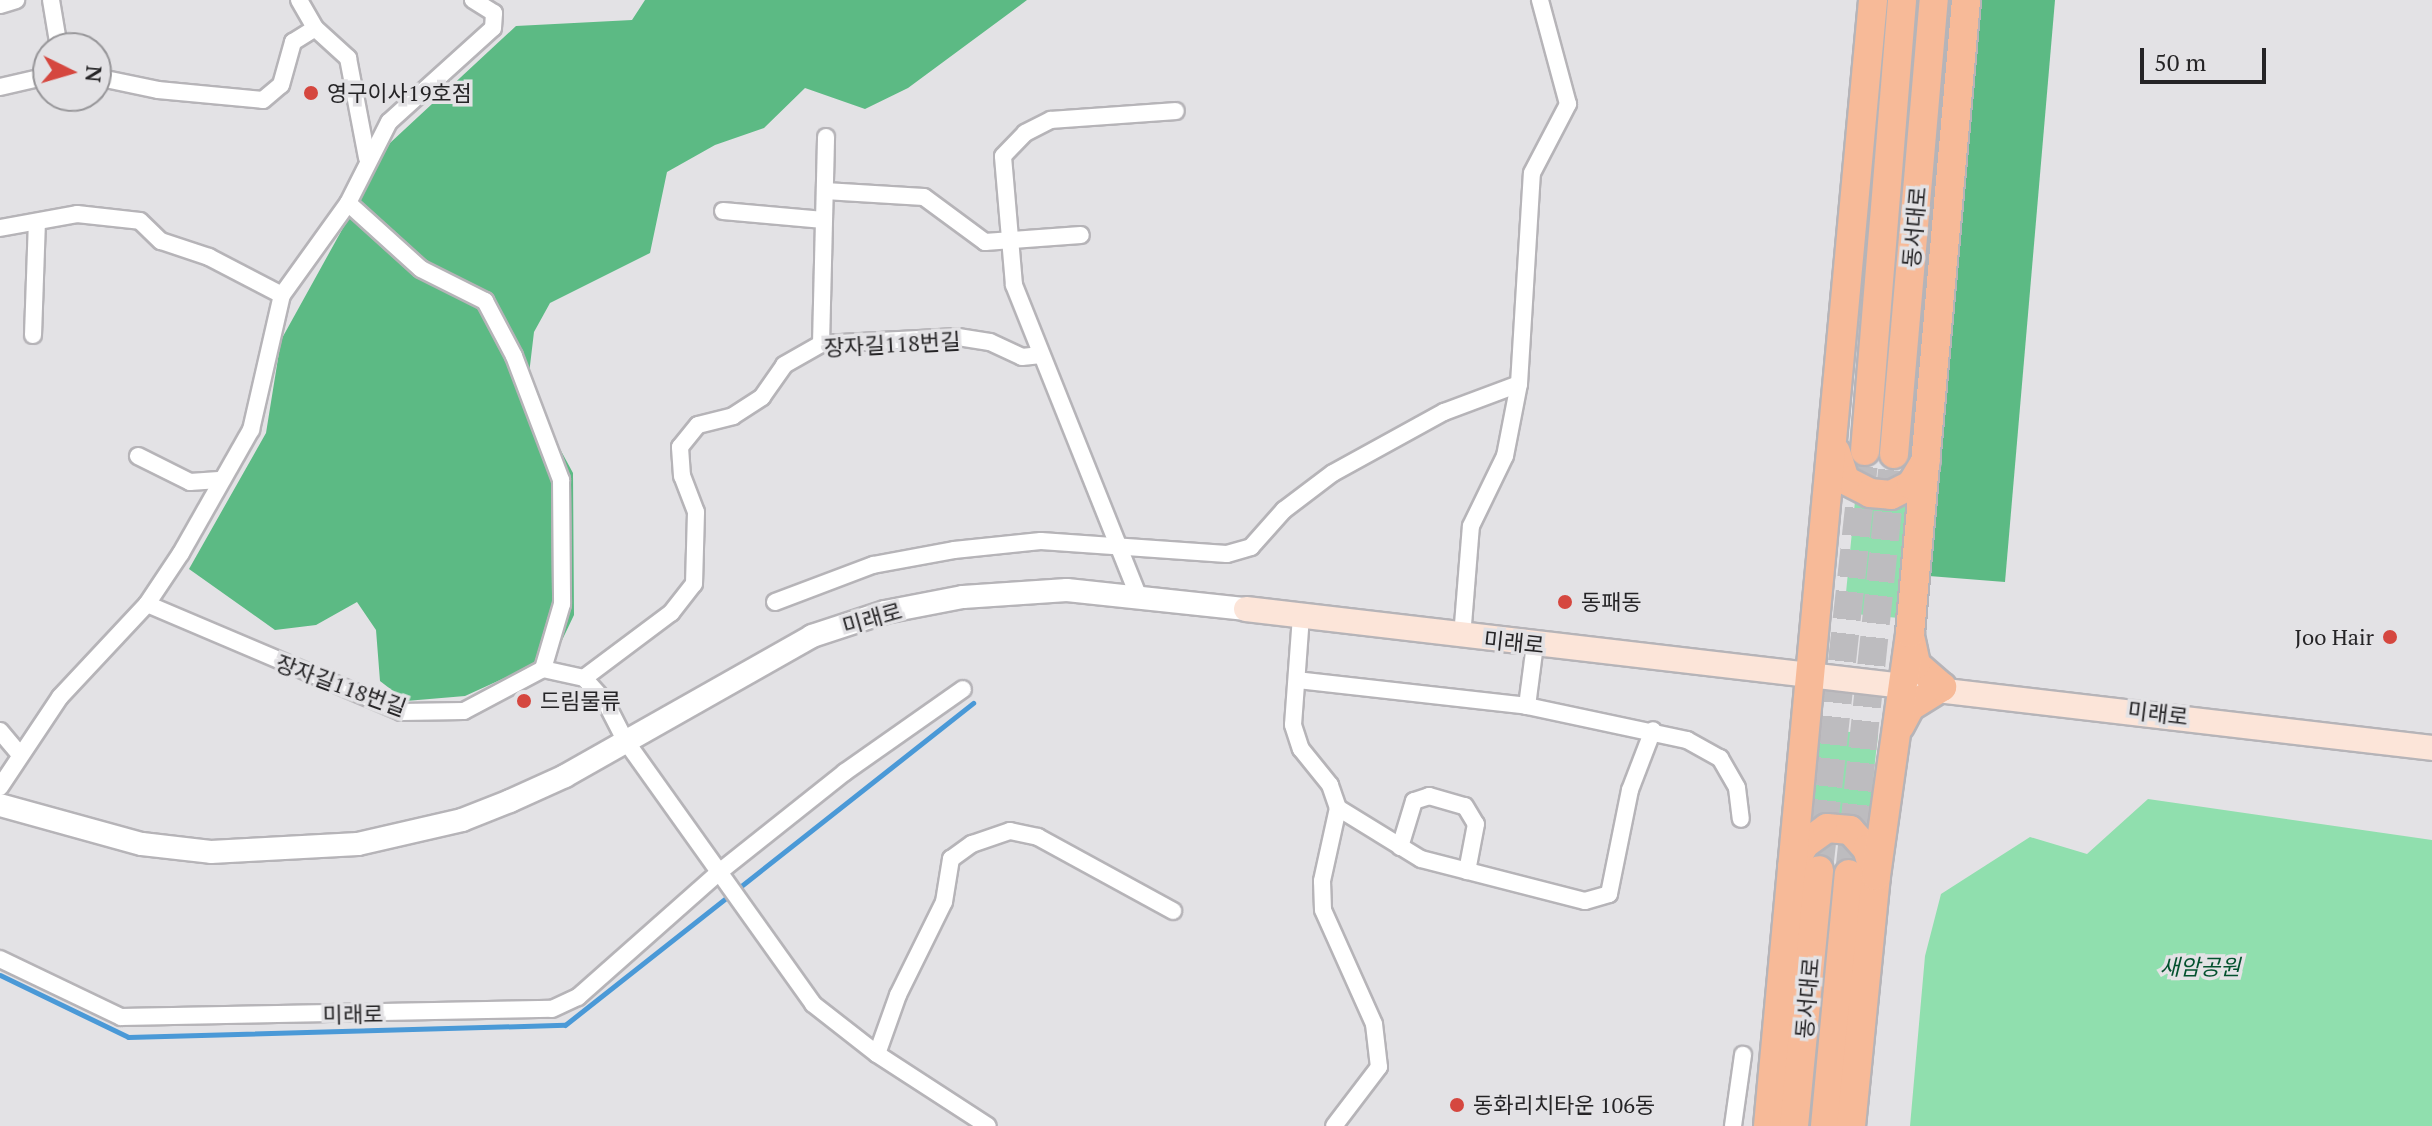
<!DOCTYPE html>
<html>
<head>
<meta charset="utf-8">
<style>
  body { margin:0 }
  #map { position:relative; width:2432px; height:1126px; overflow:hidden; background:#e3e2e5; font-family:"PT Serif","Noto Sans KR",serif }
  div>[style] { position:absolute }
  .green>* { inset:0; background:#90dfae }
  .forest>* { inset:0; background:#5cba84 }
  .stream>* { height:5px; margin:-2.5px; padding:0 2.5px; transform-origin:2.5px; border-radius:2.5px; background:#4a99d7 }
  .trunk-tunnel>* { height:28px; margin-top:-14px; transform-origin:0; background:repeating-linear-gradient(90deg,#bdbcbf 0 28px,transparent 0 42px) }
  .roads { filter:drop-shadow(2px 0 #b6b4b8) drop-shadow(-2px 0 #b6b4b8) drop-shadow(0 2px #b6b4b8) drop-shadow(0 -2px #b6b4b8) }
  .minor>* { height:16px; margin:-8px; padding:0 8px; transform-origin:8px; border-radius:8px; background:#fff }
  .tertiary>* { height:22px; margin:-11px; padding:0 11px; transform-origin:11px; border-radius:11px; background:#fff }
  .secondary>* { height:24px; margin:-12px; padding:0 12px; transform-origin:12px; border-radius:12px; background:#fce5d9 }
  .trunk>* { height:28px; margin:-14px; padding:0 14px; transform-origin:14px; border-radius:14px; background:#f7ba98 }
  .dots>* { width:22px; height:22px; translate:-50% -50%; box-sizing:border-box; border:4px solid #e3e2e5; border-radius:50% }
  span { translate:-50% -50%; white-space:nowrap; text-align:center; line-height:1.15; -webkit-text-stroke:7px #e3e2e5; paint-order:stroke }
  .poi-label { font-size:22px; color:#252426 }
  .left { translate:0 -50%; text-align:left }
  .right { translate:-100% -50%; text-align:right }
  .street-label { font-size:22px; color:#252426 }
  .park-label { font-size:22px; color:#03512e; font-style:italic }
  .north { position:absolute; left:32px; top:32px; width:80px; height:80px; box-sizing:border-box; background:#e3e2e5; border:2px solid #979699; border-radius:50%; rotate:95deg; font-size:22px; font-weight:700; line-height:32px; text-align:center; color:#252426 }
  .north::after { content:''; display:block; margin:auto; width:28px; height:36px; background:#d5473f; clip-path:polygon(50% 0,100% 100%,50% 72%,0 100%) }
  .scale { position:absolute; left:2140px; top:48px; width:126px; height:36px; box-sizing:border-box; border:4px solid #252426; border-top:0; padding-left:10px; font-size:24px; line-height:28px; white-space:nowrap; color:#252426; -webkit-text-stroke:6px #e3e2e5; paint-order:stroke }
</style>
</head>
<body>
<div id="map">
  <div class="green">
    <i style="clip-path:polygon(1915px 496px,1899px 618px,1844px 613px,1855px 501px,1895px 505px)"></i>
    <i style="clip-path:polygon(1813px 728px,1878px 735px,1868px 824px,1852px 818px,1802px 828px)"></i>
    <i style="clip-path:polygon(2148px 799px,2432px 840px,2432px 1126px,1910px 1126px,1925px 956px,1941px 894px,2030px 837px,2087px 854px)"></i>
  </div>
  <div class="forest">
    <i style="clip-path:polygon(645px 0,1027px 0,908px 88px,865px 109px,805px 88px,764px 128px,715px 145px,667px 172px,650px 253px,550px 303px,534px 332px,529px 374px,547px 425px,573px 473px,574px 615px,555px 655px,465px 696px,406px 701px,380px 681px,376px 630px,357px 602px,316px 625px,275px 630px,189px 569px,266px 433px,281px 340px,390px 143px,516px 26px,632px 20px)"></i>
    <i style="clip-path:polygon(1981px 0,2055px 0,2005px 582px,1929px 576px)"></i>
  </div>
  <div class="stream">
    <i style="left:0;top:975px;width:142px;rotate:25.8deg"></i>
    <i style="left:128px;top:1037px;width:437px;rotate:-1.6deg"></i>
    <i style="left:565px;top:1025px;width:520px;rotate:-38.28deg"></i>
  </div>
  <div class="trunk-tunnel">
    <i style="left:1819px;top:870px;width:422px;rotate:-83.7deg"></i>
    <i style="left:1849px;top:874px;width:422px;rotate:-83.9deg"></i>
  </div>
  <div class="roads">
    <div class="minor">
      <i style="left:51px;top:0;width:49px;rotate:80.5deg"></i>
      <i style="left:299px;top:0;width:32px;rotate:60deg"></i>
      <i style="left:315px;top:28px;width:45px;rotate:42.3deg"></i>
      <i style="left:348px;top:58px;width:102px;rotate:79.2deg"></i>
      <i style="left:0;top:5px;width:17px;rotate:-17deg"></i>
      <i style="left:96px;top:77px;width:63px;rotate:11.8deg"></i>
      <i style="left:158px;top:90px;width:105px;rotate:5.4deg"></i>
      <i style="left:263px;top:100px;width:23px;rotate:-40deg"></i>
      <i style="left:281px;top:85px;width:45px;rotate:-74.4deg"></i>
      <i style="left:293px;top:42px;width:26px;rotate:-32deg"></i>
      <i style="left:0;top:87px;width:49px;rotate:-12.9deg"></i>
      <i style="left:825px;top:191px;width:99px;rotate:3.5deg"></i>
      <i style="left:924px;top:197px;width:76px;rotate:36.4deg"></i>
      <i style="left:985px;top:242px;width:96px;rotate:-4.2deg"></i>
      <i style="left:348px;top:203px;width:98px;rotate:42.1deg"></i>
      <i style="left:421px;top:269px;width:72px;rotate:26.6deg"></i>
      <i style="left:485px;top:301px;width:62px;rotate:62.2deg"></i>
      <i style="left:514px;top:356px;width:133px;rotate:69.2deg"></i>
      <i style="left:561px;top:480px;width:124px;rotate:89.5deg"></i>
      <i style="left:562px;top:604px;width:68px;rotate:106.3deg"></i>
      <i style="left:723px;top:211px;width:101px;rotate:5.1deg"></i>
      <i style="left:0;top:228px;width:78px;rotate:-10.3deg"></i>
      <i style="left:77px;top:214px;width:63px;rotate:6.3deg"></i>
      <i style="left:140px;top:221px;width:29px;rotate:44deg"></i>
      <i style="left:161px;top:241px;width:51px;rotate:18.4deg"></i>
      <i style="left:209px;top:257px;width:82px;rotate:27.5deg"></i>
      <i style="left:33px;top:335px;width:112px;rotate:-88deg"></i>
      <i style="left:821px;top:344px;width:207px;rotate:-88.6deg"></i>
      <i style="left:138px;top:456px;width:58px;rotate:26.6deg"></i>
      <i style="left:190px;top:482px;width:29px;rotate:-4deg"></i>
      <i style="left:1138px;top:595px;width:334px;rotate:-111.8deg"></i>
      <i style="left:1014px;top:285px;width:129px;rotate:-94.9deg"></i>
      <i style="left:1003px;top:156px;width:32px;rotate:-46deg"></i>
      <i style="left:1025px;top:133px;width:29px;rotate:-27deg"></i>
      <i style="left:1051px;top:120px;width:125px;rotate:-4.1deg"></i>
      <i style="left:775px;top:602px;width:105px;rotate:-20.7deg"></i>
      <i style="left:873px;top:565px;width:82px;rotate:-10.5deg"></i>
      <i style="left:954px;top:550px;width:87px;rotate:-5.9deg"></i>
      <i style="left:1041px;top:541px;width:186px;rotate:4deg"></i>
      <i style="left:1227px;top:554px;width:25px;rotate:-16deg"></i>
      <i style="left:1251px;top:547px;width:50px;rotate:-48.3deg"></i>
      <i style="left:1284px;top:510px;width:61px;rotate:-37.1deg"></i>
      <i style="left:1333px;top:473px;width:127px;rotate:-28.8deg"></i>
      <i style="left:1444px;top:412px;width:80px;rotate:-20.5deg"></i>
      <i style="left:147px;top:604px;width:276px;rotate:23deg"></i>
      <i style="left:401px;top:712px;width:63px;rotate:-0.9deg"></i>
      <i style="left:464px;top:711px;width:89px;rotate:-28deg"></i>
      <i style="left:543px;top:669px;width:42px;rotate:12.4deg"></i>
      <i style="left:584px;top:678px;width:31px;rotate:48deg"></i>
      <i style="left:605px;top:701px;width:44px;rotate:62.9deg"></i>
      <i style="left:625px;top:740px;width:324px;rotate:54.5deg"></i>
      <i style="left:813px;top:1004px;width:81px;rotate:38deg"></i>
      <i style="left:877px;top:1054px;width:132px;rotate:33deg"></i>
      <i style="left:1301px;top:616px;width:109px;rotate:94.2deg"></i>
      <i style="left:1293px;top:725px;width:25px;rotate:72deg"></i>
      <i style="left:1301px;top:749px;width:46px;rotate:51.1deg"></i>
      <i style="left:1330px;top:785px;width:24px;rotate:71deg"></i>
      <i style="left:1338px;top:808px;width:75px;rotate:102.4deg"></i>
      <i style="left:1322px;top:881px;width:29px;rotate:88deg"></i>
      <i style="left:1323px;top:910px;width:125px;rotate:65.9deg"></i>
      <i style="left:1374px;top:1024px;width:43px;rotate:83.4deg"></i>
      <i style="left:1379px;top:1067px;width:74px;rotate:127.3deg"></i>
      <i style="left:1462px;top:637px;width:111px;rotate:-85.4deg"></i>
      <i style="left:1471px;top:526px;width:78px;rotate:-64.1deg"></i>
      <i style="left:1505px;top:456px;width:73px;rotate:-79deg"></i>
      <i style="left:1519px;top:384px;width:211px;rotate:-86.5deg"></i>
      <i style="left:1532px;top:173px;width:78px;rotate:-62.4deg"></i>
      <i style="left:1568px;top:104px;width:108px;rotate:-105.1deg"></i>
      <i style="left:584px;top:678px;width:109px;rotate:-36.8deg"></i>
      <i style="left:671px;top:613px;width:37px;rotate:-52deg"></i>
      <i style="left:694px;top:584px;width:72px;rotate:-88.4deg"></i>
      <i style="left:696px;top:512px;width:39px;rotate:-111deg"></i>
      <i style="left:682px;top:476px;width:29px;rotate:-94deg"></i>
      <i style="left:680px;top:447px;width:28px;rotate:-51deg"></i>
      <i style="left:698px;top:425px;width:36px;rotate:-14deg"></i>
      <i style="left:733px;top:416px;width:35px;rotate:-33deg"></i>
      <i style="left:762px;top:397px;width:39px;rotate:-55deg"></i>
      <i style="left:784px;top:365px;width:43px;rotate:-29.6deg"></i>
      <i style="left:821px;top:344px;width:137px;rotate:-2.9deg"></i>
      <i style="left:958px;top:337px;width:32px;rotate:9deg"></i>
      <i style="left:990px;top:342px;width:35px;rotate:25deg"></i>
      <i style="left:1022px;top:357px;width:19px;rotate:-6deg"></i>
      <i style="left:1297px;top:680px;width:231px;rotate:6.4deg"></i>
      <i style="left:1527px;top:706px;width:164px;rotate:12deg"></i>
      <i style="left:1687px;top:740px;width:38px;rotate:29deg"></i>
      <i style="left:1720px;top:758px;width:34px;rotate:60deg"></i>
      <i style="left:1737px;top:788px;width:31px;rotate:83deg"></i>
      <i style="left:1527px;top:706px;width:63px;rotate:-82.6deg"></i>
      <i style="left:0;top:731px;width:30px;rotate:50deg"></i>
      <i style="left:0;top:787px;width:108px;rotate:-56.3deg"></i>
      <i style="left:60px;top:697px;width:127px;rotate:-46.9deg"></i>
      <i style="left:147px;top:604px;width:61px;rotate:-56.3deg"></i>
      <i style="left:181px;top:553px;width:142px;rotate:-60.4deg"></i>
      <i style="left:251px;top:430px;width:139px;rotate:-77.1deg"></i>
      <i style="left:282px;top:295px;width:113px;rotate:-54.3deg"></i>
      <i style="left:348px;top:203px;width:91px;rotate:-63.2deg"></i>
      <i style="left:389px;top:122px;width:140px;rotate:-42.1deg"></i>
      <i style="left:493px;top:28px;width:15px;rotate:-86deg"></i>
      <i style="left:494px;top:13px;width:25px;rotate:-148deg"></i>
      <i style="left:1338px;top:808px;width:97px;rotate:31.6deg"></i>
      <i style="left:1421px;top:859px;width:169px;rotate:14.4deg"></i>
      <i style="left:1585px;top:901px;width:25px;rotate:-16deg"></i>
      <i style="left:1609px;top:894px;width:106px;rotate:-78.6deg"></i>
      <i style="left:1630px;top:790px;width:64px;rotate:-69deg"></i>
      <i style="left:1400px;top:847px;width:48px;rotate:-73.1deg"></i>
      <i style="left:1414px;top:801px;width:16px;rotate:-18deg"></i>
      <i style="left:1429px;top:796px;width:37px;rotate:16deg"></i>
      <i style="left:1465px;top:806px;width:21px;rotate:59deg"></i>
      <i style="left:1476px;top:824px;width:48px;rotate:100.8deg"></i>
      <i style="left:0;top:959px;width:134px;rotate:25.6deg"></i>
      <i style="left:121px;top:1017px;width:431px;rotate:-1.1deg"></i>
      <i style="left:552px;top:1009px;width:29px;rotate:-25deg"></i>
      <i style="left:578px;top:997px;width:187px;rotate:-41.5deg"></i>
      <i style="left:718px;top:873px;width:162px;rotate:-38.5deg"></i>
      <i style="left:845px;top:772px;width:144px;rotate:-35.1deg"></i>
      <i style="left:877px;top:1054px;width:63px;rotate:-70.4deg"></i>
      <i style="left:898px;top:995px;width:104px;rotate:-63.7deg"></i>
      <i style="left:944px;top:902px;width:44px;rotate:-80.8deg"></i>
      <i style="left:951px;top:859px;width:26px;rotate:-36deg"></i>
      <i style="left:972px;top:844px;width:40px;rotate:-18.9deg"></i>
      <i style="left:1010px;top:831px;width:29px;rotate:12deg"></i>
      <i style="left:1038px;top:837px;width:154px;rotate:28.7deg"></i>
      <i style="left:1733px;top:1126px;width:72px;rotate:-82deg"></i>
    </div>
    <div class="tertiary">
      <i style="left:0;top:805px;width:147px;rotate:15.4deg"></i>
      <i style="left:142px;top:844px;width:69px;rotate:6.6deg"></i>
      <i style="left:211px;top:852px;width:147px;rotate:-3.1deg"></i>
      <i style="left:358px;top:844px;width:107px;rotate:-13deg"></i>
      <i style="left:462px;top:820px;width:52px;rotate:-21.6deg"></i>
      <i style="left:510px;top:801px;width:60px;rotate:-24.4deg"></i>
      <i style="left:565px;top:776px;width:284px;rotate:-29.5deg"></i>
      <i style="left:812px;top:636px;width:77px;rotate:-18.2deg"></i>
      <i style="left:885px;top:612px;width:79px;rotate:-10.9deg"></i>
      <i style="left:963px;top:597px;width:104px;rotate:-3.9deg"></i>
      <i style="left:1067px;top:590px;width:180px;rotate:6.1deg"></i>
    </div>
    <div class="secondary">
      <i style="left:1246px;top:609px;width:1194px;rotate:6.68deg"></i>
    </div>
    <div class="trunk">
      <i style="left:1865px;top:451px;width:453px;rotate:-85.3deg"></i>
      <i style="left:1836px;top:452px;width:29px;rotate:72deg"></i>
      <i style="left:1845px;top:480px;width:28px;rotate:27deg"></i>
      <i style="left:1870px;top:493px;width:21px;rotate:5deg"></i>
      <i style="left:1891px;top:495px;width:22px;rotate:-27deg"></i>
      <i style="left:1911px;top:485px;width:29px;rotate:-59deg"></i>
      <i style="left:1894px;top:454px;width:456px;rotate:-85deg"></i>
      <i style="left:1900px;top:726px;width:21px;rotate:-62deg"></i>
      <i style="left:1910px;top:707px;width:38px;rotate:-32deg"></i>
      <i style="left:1942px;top:687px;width:35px;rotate:-139deg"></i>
      <i style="left:1916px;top:664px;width:24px;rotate:-102deg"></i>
      <i style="left:1792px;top:867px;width:26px;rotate:-61deg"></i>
      <i style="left:1805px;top:844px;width:27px;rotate:-36deg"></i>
      <i style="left:1827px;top:828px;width:23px;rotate:5deg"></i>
      <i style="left:1850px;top:830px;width:25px;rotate:48deg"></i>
      <i style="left:1867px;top:849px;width:28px;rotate:72deg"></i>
      <i style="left:1768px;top:1126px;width:1131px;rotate:-84.67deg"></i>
      <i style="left:1794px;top:1126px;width:257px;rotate:-84.4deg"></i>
      <i style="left:1825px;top:1126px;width:253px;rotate:-84.6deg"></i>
      <i style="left:1851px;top:1126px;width:251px;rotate:-84.3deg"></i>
      <i style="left:1876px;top:876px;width:245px;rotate:-82deg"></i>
      <i style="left:1910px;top:633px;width:635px;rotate:-84.94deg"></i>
    </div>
  </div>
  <div class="dots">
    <i style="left:311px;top:93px;background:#d5473f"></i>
    <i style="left:1565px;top:602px;background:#d5473f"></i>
    <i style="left:2390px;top:637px;background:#d5473f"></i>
    <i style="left:524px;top:701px;background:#d5473f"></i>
    <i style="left:1457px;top:1105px;background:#d5473f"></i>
  </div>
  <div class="poi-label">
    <span class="left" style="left:327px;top:93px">영구이사19호점</span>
    <span class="left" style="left:1581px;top:602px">동패동</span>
    <span class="right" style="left:2374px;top:637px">Joo Hair</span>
    <span class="left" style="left:540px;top:701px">드림물류</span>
    <span class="left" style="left:1473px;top:1105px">동화리치타운 106동</span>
  </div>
  <div class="street-label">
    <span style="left:1914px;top:227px;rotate:-85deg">동서대로</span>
    <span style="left:892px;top:344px;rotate:-3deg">장자길118번길</span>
    <span style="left:872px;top:618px;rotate:-16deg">미래로</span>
    <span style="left:1514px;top:642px;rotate:6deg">미래로</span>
    <span style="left:341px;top:685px;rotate:20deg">장자길118번길</span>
    <span style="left:2158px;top:713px;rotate:7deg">미래로</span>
    <span style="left:1807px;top:998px;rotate:-85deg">동서대로</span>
    <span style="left:353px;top:1014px;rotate:-1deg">미래로</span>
  </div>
  <div class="park-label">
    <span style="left:2200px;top:967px">새암공원</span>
  </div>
  <div class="north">N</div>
  <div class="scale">50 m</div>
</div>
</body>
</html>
